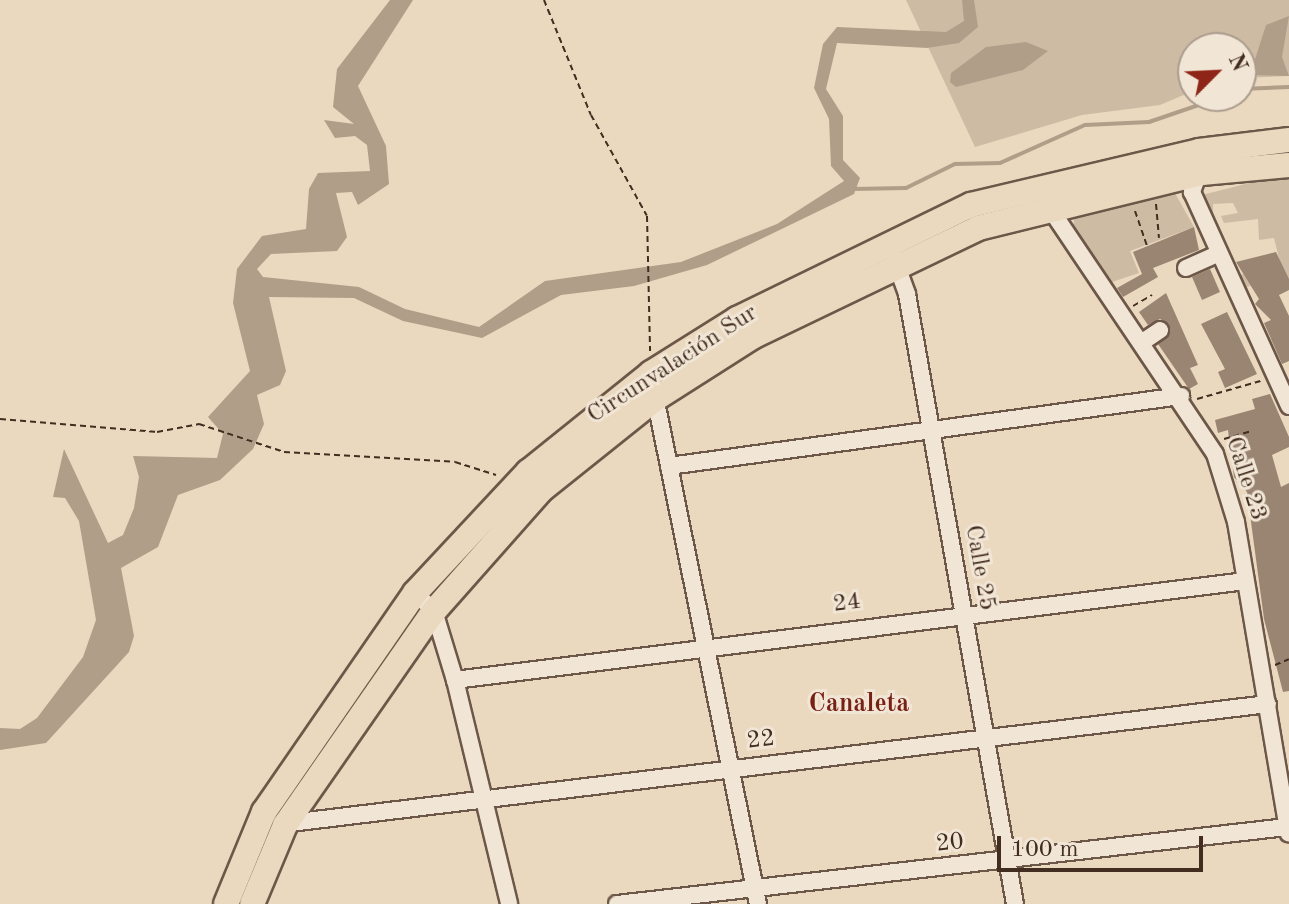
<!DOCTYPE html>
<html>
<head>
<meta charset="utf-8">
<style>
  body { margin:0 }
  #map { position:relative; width:1289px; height:904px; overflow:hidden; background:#ead8bf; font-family:"Old Standard TT",serif }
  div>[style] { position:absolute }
  .green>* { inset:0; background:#cebba4 }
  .water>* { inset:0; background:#b19e89 }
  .stream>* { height:4px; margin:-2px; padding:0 2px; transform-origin:2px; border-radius:2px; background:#b19e89 }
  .building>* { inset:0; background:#9a8573 }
  .path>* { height:2px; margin-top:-1px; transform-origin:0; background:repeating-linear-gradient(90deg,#432c20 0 6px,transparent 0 10px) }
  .roads { filter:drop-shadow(2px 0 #6d5748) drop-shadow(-2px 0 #6d5748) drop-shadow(0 2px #6d5748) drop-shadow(0 -2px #6d5748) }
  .minor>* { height:16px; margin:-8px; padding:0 8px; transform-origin:8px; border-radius:8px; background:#f1e6d5 }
  .highway>* { height:24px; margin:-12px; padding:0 12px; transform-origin:12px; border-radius:12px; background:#ead8bf }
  span { translate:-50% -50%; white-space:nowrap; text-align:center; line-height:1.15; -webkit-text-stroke:6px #f1e6d5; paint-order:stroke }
  .street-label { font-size:24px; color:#432c20 }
  .neighbourhood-label { font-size:26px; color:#7a1f14; font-weight:700 }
  .north { position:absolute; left:1177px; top:32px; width:80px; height:80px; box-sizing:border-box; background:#f1e6d5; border:2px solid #ab9c8d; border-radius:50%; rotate:66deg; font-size:22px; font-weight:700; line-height:32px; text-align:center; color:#432c20 }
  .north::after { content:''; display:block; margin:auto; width:28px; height:36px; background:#8f2418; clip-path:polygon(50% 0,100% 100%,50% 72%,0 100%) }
  .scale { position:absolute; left:997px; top:836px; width:206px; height:36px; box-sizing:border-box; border:4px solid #432c20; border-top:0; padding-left:10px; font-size:24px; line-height:28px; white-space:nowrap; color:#432c20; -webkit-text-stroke:6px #f1e6d5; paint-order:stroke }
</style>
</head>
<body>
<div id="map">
  <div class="green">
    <i style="clip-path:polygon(906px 0,1289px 0,1289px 76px,1241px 78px,1241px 48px,1193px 48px,1193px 91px,1160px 105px,1082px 115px,975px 147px)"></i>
    <i style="clip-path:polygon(1289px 173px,1289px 280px,1285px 272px,1247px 287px,1237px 276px,1280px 262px,1274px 238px,1259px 240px,1258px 219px,1224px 223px,1221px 216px,1238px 213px,1233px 203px,1213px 204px,1213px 224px,1202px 195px)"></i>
    <i style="clip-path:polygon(1175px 193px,1194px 227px,1130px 251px,1139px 273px,1109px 283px,1073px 229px,1074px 219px)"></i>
  </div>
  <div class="water">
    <i style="clip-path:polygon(390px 0,413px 0,358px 86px,386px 146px,389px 184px,358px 205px,352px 192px,336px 193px,347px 237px,337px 251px,271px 254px,257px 269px,263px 277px,359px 287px,405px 309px,479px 327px,545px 281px,681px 262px,777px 224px,844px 181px,831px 166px,829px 119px,814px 88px,823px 44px,837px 27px,946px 32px,964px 21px,962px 0,974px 0,978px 27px,959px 43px,927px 48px,837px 43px,826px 89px,843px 116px,843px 160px,860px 178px,854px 194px,707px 265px,634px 286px,561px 295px,482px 338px,403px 321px,354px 298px,269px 297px,286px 371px,280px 385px,257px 395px,264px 424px,253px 449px,220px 480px,178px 495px,158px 547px,121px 568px,134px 636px,129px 652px,46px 743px,0 750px,0 728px,20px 729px,37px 718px,83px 657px,96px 620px,79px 521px,65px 498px,53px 497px,64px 449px,108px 543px,123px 535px,134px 508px,139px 477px,133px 456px,217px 458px,223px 434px,208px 417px,250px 371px,233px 303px,237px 269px,262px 236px,306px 229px,309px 189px,318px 173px,370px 171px,367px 145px,355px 136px,335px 138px,324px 120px,354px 124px,333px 107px,337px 69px)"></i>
    <i style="clip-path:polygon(1289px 16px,1282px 57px,1289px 76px,1250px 75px,1266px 25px)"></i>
    <i style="clip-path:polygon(1026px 42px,1048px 51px,1023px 70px,956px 87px,950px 82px,951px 73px,986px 47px)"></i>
  </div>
  <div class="stream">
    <i style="left:1241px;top:89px;width:48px;rotate:-2.4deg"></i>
    <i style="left:853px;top:189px;width:53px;rotate:-1.1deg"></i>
    <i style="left:906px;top:188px;width:55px;rotate:-26.1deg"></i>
    <i style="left:955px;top:164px;width:45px;rotate:-1.3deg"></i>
    <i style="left:1000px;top:163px;width:93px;rotate:-24.1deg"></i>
    <i style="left:1085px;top:125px;width:64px;rotate:-2.7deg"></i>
    <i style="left:1149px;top:122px;width:80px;rotate:-18.9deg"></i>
  </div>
  <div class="building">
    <i style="clip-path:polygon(1194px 227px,1199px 250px,1153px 268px,1158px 277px,1123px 297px,1117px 288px,1142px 274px,1133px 252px)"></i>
    <i style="clip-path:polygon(1276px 252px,1289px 279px,1289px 290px,1279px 295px,1289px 316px,1289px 361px,1282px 364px,1264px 323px,1271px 320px,1255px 304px,1259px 299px,1236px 262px)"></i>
    <i style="clip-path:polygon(1210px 269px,1220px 292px,1202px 300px,1192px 277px)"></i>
    <i style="clip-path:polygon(1166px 293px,1198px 365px,1190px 368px,1198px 384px,1189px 389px,1158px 344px,1169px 324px,1160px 319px,1148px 325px,1139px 312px)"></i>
    <i style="clip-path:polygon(1227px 312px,1257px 374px,1225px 388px,1218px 372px,1225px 369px,1201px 324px)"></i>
    <i style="clip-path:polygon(1270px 394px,1289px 437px,1289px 447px,1272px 455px,1281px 487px,1289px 483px,1289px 691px,1283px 692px,1264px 619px,1247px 492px,1234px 477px,1228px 430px,1218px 433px,1215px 420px,1255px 409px,1252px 399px)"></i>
  </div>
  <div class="path">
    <i style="left:544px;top:0;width:124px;rotate:67.8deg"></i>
    <i style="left:591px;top:115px;width:115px;rotate:61deg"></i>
    <i style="left:647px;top:216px;width:135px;rotate:88.7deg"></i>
    <i style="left:1156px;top:204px;width:34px;rotate:85deg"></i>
    <i style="left:1135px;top:211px;width:37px;rotate:71deg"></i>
    <i style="left:1133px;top:306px;width:22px;rotate:-30deg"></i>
    <i style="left:1197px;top:399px;width:66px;rotate:-15.9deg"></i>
    <i style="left:0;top:419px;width:158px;rotate:4.7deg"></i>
    <i style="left:157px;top:432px;width:43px;rotate:-10.8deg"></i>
    <i style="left:199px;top:424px;width:89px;rotate:18.2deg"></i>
    <i style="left:284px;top:452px;width:171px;rotate:3.3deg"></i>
    <i style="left:455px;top:462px;width:43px;rotate:17.6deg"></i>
    <i style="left:1224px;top:439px;width:26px;rotate:-16deg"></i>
    <i style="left:1275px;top:665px;width:15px;rotate:-23deg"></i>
  </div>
  <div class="roads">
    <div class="minor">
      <i style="left:1201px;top:167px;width:27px;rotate:110deg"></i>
      <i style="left:1192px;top:192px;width:235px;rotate:65.6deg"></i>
      <i style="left:1047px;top:204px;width:301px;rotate:56.1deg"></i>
      <i style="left:1215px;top:454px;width:71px;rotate:72.8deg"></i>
      <i style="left:1236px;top:522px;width:316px;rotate:80.4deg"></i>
      <i style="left:894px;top:258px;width:38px;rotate:70deg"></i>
      <i style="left:907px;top:294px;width:619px;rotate:79.96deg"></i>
      <i style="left:1186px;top:268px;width:35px;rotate:-24deg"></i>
      <i style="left:1141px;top:343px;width:23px;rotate:-34deg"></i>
      <i style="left:654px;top:392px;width:522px;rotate:78.52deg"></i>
      <i style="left:669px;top:466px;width:517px;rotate:-7.79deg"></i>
      <i style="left:415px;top:593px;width:26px;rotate:43deg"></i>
      <i style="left:434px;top:611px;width:72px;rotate:73.1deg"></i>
      <i style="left:455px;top:680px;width:230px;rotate:76.4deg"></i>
      <i style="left:455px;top:680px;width:796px;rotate:-7.14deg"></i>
      <i style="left:282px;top:824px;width:993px;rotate:-6.94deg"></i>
      <i style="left:617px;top:904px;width:674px;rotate:-6.56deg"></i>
    </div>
    <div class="highway">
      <i style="left:226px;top:904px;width:100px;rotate:-67.6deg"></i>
      <i style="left:264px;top:812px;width:266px;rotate:-55.4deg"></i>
      <i style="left:415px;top:593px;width:166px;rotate:-47deg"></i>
      <i style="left:528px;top:472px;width:158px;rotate:-38.8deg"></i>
      <i style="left:651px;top:373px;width:102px;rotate:-32.1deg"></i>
      <i style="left:737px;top:319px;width:260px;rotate:-26deg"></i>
      <i style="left:971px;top:205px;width:234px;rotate:-13.3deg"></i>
      <i style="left:1199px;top:151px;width:91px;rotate:-7deg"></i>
      <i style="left:252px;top:904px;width:86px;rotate:-67.3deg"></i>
      <i style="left:285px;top:825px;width:261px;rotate:-55.2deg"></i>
      <i style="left:434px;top:611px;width:160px;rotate:-48.5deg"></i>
      <i style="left:540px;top:491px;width:147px;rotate:-38.7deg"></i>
      <i style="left:655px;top:399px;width:117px;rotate:-32.5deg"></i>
      <i style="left:754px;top:336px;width:249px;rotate:-25.7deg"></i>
      <i style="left:978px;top:228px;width:231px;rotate:-13.8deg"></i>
      <i style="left:1202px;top:173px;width:87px;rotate:-5.3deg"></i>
    </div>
  </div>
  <div class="street-label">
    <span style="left:673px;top:365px;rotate:-33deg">Circunvalación Sur</span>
    <span style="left:1245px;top:479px;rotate:72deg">Calle 23</span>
    <span style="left:979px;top:568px;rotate:80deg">Calle 25</span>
    <span style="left:847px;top:604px;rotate:-7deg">24</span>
    <span style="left:761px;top:741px;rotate:-7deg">22</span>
    <span style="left:950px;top:844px;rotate:-6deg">20</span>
  </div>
  <div class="neighbourhood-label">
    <span style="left:859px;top:705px">Canaleta</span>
  </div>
  <div class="north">N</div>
  <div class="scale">100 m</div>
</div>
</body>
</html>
